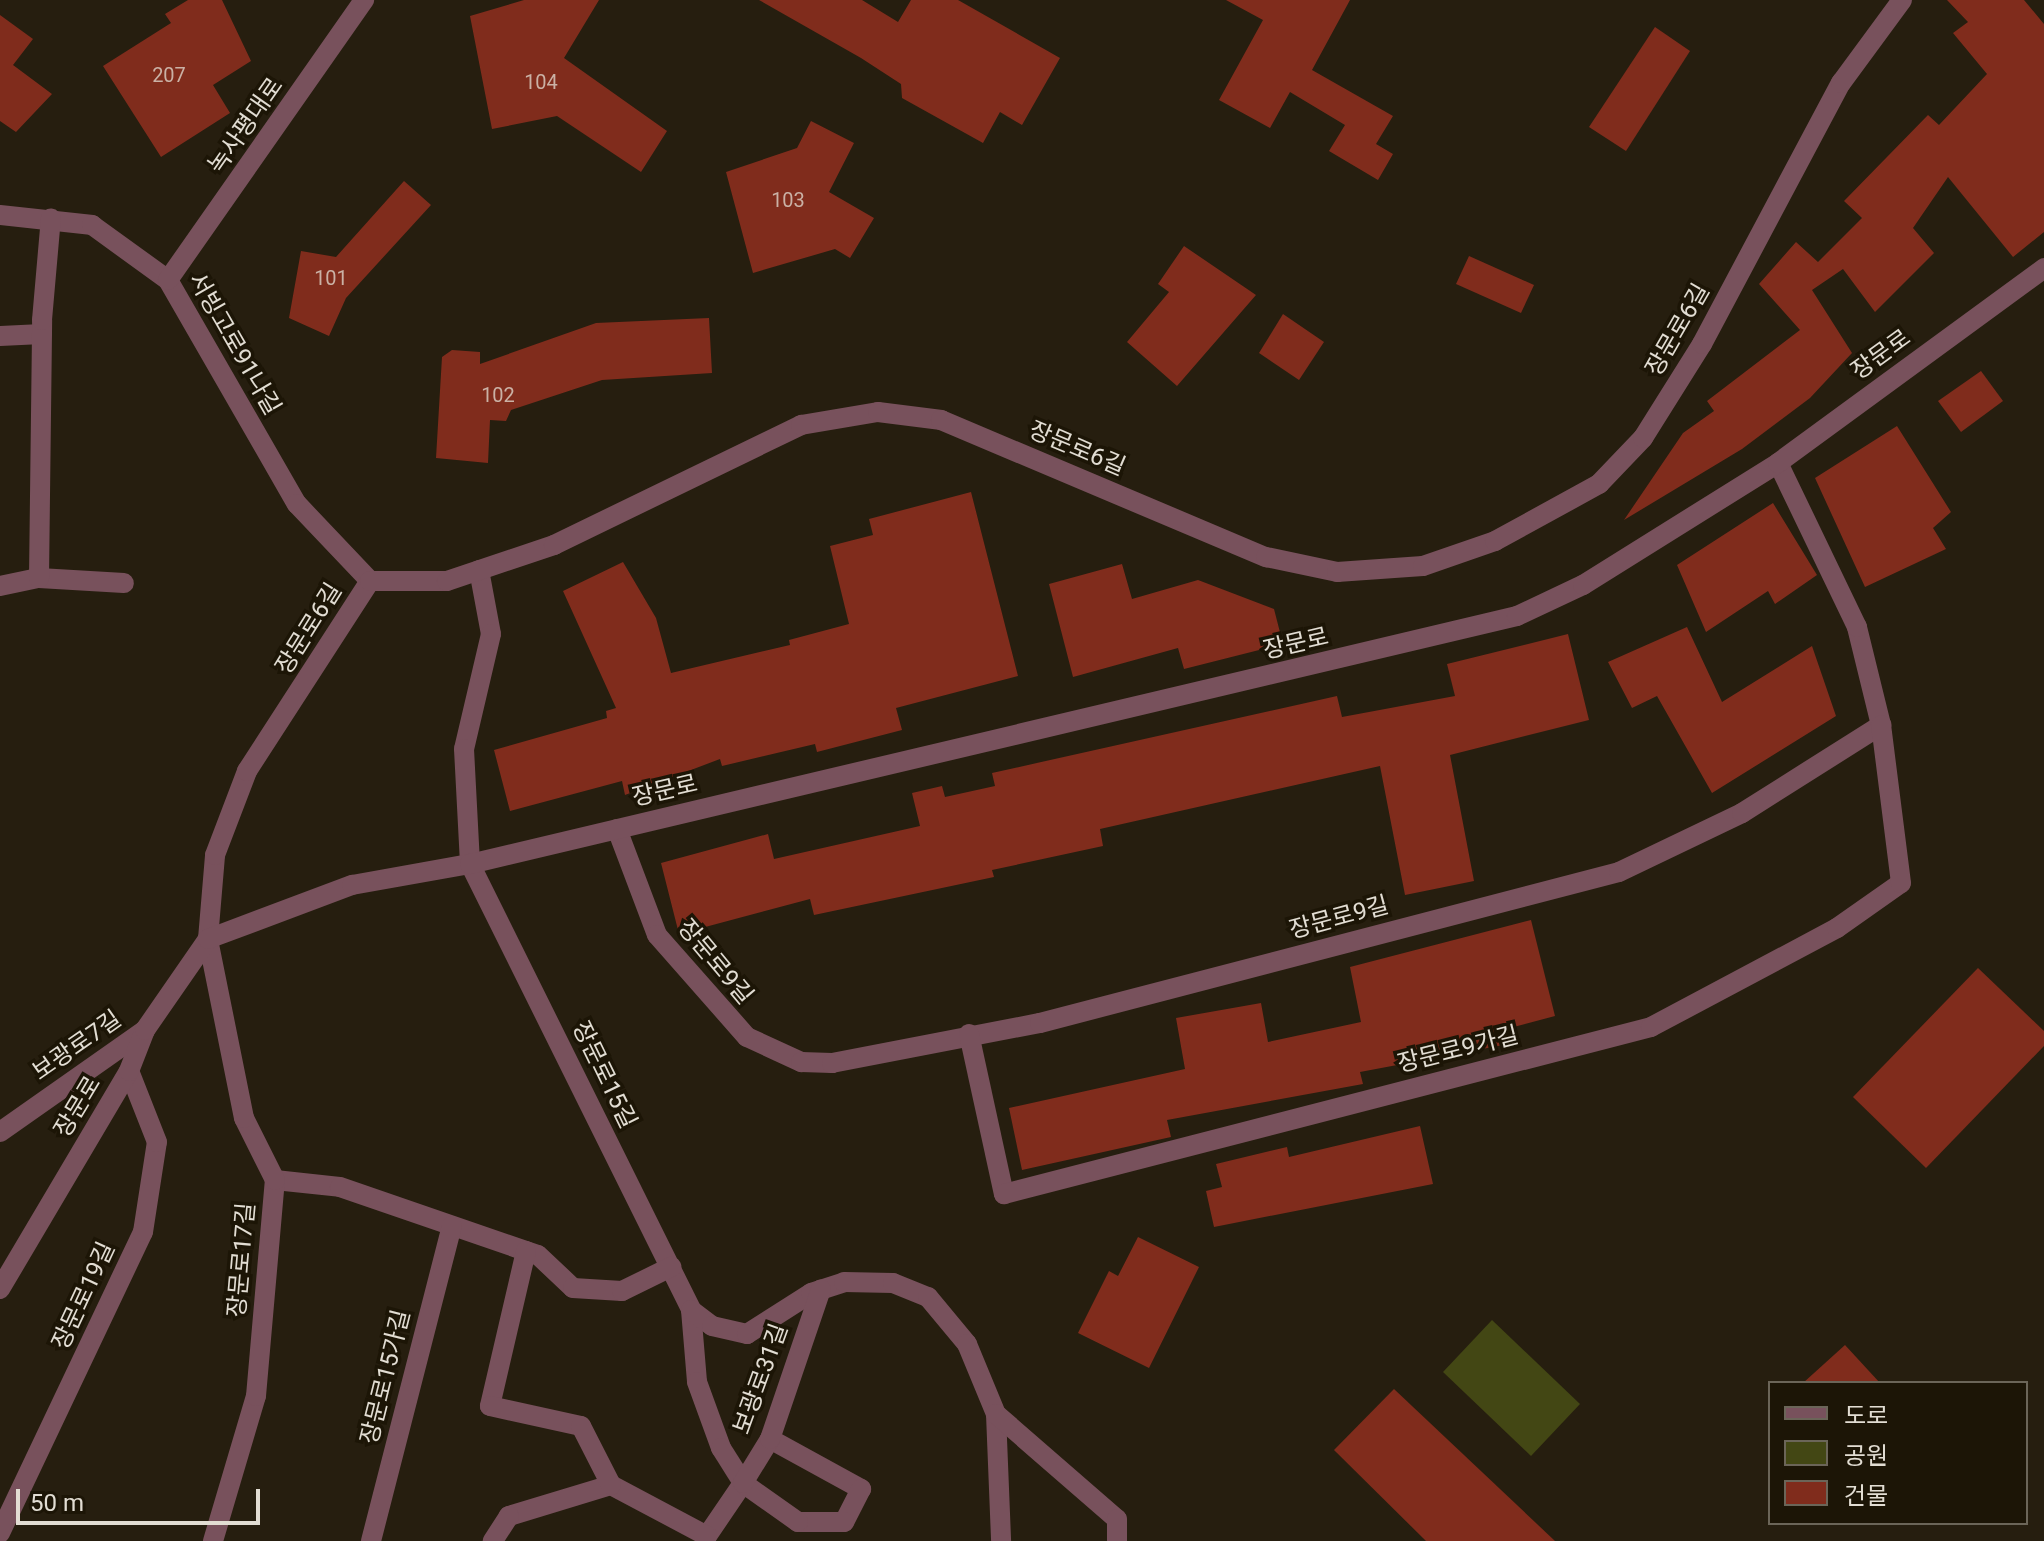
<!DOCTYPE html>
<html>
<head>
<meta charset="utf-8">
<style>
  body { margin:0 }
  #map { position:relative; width:2044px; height:1541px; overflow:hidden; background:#261e0f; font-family:Roboto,"Noto Sans KR",sans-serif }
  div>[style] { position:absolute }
  .green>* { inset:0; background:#434714 }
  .building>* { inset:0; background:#802c1c }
  .minor>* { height:20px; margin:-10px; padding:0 10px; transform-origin:10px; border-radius:10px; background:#78515c }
  .tertiary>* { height:20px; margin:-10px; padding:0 10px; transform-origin:10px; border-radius:10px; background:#78515c }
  span { translate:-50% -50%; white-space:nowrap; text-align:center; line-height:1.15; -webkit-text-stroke:7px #1c1506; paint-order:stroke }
  .number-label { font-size:20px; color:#cab1a5 }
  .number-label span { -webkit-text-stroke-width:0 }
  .street-label { font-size:24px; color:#e2ddd3 }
  .legend { position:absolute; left:1768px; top:1381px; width:260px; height:144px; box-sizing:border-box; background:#1c1506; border:2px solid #6b6558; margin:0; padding:10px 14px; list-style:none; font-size:24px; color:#e2ddd3 }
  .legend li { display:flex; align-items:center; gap:16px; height:40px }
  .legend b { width:40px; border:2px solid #6b6558 }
  .scale { position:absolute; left:16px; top:1489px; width:244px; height:36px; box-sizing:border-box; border:4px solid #e2ddd3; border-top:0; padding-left:10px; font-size:24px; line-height:28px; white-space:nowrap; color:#e2ddd3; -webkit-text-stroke:6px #1c1506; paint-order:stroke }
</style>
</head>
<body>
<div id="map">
  <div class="green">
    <i style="clip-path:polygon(1492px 1320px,1580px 1404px,1531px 1456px,1443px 1372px)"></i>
  </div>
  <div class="building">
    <i style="clip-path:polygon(188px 0,222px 0,251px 61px,213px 85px,230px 113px,161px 157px,103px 66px,171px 23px,165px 14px)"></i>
    <i style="clip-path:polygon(524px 0,599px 0,564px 58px,667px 131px,641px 172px,557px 116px,492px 129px,470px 16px)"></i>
    <i style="clip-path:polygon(759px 0,862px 0,898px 22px,911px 0,958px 0,1060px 58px,1022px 125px,1000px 112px,983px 143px,902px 98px,901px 84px,861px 58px)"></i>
    <i style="clip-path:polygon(1226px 0,1350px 0,1312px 70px,1393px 116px,1376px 144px,1393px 154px,1378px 180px,1329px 151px,1345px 125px,1290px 92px,1270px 128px,1219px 100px,1263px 20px)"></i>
    <i style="clip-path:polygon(1947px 0,2024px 0,2044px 24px,2044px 232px,2013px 257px,1948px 177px,1913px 228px,1934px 253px,1875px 312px,1843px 269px,1812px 290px,1852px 353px,1810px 398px,1742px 449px,1624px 520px,1683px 433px,1714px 411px,1707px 401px,1800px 330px,1759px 284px,1796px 242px,1818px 262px,1862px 218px,1844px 201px,1928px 115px,1939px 125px,1987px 74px,1953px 33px,1968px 22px)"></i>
    <i style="clip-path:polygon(0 15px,33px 39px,13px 65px,52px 94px,16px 132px,0 121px)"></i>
    <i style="clip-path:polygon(1655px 27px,1690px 51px,1626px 151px,1589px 127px)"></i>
    <i style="clip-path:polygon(811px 121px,854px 143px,829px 192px,874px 218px,850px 258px,835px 249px,753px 273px,726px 172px,797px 148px)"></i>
    <i style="clip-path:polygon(404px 181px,431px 205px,346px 298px,329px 336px,289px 318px,301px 251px,336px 257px)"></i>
    <i style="clip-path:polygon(1184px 246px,1256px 295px,1177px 386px,1127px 342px,1169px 292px,1158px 284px)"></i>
    <i style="clip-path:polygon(1469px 256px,1534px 285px,1521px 313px,1456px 284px)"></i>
    <i style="clip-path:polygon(1283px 314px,1324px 342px,1299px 380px,1259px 353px)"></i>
    <i style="clip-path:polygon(709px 318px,712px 373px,602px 380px,511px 410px,506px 421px,490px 420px,488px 463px,436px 458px,442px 357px,452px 350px,480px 352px,480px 364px,596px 323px)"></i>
    <i style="clip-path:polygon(1981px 371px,2003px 401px,1961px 432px,1938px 401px)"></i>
    <i style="clip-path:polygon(1897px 426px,1951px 512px,1933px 528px,1946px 549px,1865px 587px,1815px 478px)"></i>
    <i style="clip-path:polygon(971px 492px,1018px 676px,896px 708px,902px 730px,817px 752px,815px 744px,722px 766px,720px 759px,625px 795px,622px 781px,510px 811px,494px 750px,607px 718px,606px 711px,616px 708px,563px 591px,623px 562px,656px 618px,671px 673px,790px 645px,789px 640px,849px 624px,830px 546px,873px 535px,869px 519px)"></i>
    <i style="clip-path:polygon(1773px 503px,1817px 575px,1775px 604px,1768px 591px,1706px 632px,1677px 565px)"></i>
    <i style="clip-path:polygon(1122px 564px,1132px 599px,1198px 580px,1274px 609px,1283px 644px,1184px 669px,1178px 648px,1073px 677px,1049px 584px)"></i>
    <i style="clip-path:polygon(1687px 627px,1722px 702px,1812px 646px,1836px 716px,1712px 793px,1657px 696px,1632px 708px,1608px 662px)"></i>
    <i style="clip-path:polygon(1568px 634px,1589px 720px,1450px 755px,1474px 881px,1405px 895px,1380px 766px,1100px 829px,1103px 846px,992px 870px,994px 877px,814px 915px,810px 899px,679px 934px,661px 863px,768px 834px,774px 859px,920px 826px,912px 793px,942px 786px,945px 797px,995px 786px,992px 773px,1337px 696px,1342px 717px,1455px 696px,1447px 664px)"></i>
    <i style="clip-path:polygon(1531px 920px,1555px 1016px,1510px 1028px,1514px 1043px,1360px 1072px,1363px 1084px,1167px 1120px,1171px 1137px,1022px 1170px,1009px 1108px,1185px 1069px,1176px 1018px,1261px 1003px,1268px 1042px,1361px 1022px,1350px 967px)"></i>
    <i style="clip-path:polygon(1978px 968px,2044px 1031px,2044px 1046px,1926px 1168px,1853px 1097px)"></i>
    <i style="clip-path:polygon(1420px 1126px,1433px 1184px,1214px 1227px,1206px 1191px,1222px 1187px,1216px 1164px,1287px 1147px,1289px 1157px)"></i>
    <i style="clip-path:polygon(1138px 1237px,1199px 1267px,1149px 1368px,1078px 1333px,1109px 1271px,1118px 1276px)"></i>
    <i style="clip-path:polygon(1845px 1345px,1880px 1383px,1803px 1383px)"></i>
    <i style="clip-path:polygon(1394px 1389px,1555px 1541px,1426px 1541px,1334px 1450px)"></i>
  </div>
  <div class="minor">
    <i style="left:0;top:215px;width:93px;rotate:6.2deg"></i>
    <i style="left:92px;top:225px;width:94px;rotate:35.9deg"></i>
    <i style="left:168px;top:280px;width:258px;rotate:60.1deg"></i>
    <i style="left:297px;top:504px;width:106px;rotate:46.5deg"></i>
    <i style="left:168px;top:280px;width:342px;rotate:-55deg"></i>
    <i style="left:0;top:336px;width:42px;rotate:-2.7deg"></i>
    <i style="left:479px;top:570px;width:65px;rotate:79.4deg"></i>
    <i style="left:491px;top:634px;width:118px;rotate:103.2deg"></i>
    <i style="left:464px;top:749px;width:115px;rotate:87deg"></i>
    <i style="left:470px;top:864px;width:498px;rotate:63.6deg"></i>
    <i style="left:691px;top:1310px;width:72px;rotate:85.2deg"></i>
    <i style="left:697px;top:1382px;width:70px;rotate:70deg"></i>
    <i style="left:721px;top:1448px;width:41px;rotate:57.8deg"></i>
    <i style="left:743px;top:1483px;width:64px;rotate:124.2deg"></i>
    <i style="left:707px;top:1536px;width:109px;rotate:-152deg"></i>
    <i style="left:611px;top:1485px;width:107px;rotate:163.1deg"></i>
    <i style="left:509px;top:1516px;width:30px;rotate:123deg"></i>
    <i style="left:39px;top:578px;width:85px;rotate:3.4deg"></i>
    <i style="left:0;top:586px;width:40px;rotate:-12deg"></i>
    <i style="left:39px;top:578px;width:258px;rotate:-89.3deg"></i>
    <i style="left:42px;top:320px;width:102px;rotate:-85deg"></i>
    <i style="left:617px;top:829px;width:113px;rotate:69.3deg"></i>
    <i style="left:657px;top:935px;width:136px;rotate:48.6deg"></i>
    <i style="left:747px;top:1037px;width:60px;rotate:24.8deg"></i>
    <i style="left:801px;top:1062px;width:31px;rotate:2deg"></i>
    <i style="left:832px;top:1063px;width:212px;rotate:-10.9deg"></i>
    <i style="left:1040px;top:1023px;width:598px;rotate:-14.62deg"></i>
    <i style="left:1619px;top:872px;width:136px;rotate:-25.6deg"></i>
    <i style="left:1742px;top:813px;width:165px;rotate:-32.3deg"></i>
    <i style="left:1881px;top:725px;width:101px;rotate:-103.8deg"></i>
    <i style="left:1857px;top:627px;width:182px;rotate:-115.7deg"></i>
    <i style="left:969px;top:1034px;width:164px;rotate:77.7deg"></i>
    <i style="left:1004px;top:1194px;width:668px;rotate:-14.47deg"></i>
    <i style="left:1651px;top:1027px;width:211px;rotate:-28deg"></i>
    <i style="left:1837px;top:928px;width:78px;rotate:-35.1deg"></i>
    <i style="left:1901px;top:883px;width:159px;rotate:-97.2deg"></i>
    <i style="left:0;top:1132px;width:177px;rotate:-35.1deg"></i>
    <i style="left:275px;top:1180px;width:65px;rotate:6.1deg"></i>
    <i style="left:340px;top:1187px;width:209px;rotate:19deg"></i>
    <i style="left:538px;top:1255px;width:48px;rotate:43.3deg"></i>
    <i style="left:573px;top:1288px;width:49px;rotate:3.5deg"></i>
    <i style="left:622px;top:1291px;width:55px;rotate:-26.1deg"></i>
    <i style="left:526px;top:1251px;width:159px;rotate:103.1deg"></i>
    <i style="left:490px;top:1406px;width:93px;rotate:12.4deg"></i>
    <i style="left:581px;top:1426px;width:66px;rotate:63deg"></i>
    <i style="left:691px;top:1310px;width:26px;rotate:37deg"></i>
    <i style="left:712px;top:1326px;width:36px;rotate:13deg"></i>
    <i style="left:747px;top:1334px;width:76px;rotate:-32.6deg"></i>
    <i style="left:811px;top:1293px;width:35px;rotate:-18deg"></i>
    <i style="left:844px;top:1282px;width:49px;rotate:1.2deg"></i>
    <i style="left:893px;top:1283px;width:38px;rotate:22deg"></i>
    <i style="left:928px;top:1297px;width:61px;rotate:50.3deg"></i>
    <i style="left:967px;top:1344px;width:76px;rotate:67.5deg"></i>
    <i style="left:996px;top:1414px;width:127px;rotate:87.7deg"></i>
    <i style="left:996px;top:1414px;width:160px;rotate:41deg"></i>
    <i style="left:1117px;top:1519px;width:22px;rotate:90deg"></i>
    <i style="left:770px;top:1439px;width:104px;rotate:28.8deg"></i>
    <i style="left:861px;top:1489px;width:37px;rotate:117deg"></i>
    <i style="left:844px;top:1522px;width:46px;rotate:180deg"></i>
    <i style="left:798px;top:1522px;width:67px;rotate:-144.7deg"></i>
    <i style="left:743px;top:1483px;width:52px;rotate:-58.5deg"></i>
    <i style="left:770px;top:1439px;width:158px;rotate:-71.2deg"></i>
    <i style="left:0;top:1533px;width:333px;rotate:-64.6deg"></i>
    <i style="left:143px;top:1232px;width:91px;rotate:-81.2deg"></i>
    <i style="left:157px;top:1142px;width:76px;rotate:-111.5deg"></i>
    <i style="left:213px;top:1541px;width:151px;rotate:-73.5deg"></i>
    <i style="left:256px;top:1396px;width:217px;rotate:-85deg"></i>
    <i style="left:275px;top:1180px;width:69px;rotate:-116.6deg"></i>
    <i style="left:244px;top:1118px;width:183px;rotate:-101.4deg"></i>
    <i style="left:208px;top:939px;width:84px;rotate:-85.2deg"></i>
    <i style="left:215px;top:855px;width:90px;rotate:-69.1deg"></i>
    <i style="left:247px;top:771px;width:226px;rotate:-57.1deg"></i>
    <i style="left:370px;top:581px;width:77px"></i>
    <i style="left:447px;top:581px;width:113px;rotate:-18.6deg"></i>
    <i style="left:554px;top:545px;width:275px;rotate:-25.9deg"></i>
    <i style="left:801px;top:425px;width:78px;rotate:-9.6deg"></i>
    <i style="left:878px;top:412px;width:64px;rotate:7.2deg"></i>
    <i style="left:941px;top:420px;width:353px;rotate:22.9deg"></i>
    <i style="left:1266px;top:557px;width:73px;rotate:11.9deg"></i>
    <i style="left:1337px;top:572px;width:86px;rotate:-4deg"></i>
    <i style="left:1423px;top:566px;width:76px;rotate:-19.1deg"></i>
    <i style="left:1495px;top:541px;width:119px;rotate:-28.7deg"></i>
    <i style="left:1599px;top:484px;width:64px;rotate:-46.3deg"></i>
    <i style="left:1643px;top:438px;width:111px;rotate:-57.9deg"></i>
    <i style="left:1702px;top:344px;width:296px;rotate:-62deg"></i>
    <i style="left:1841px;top:83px;width:103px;rotate:-53.7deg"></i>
    <i style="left:371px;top:1541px;width:325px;rotate:-75.6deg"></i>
  </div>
  <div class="tertiary">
    <i style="left:0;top:1289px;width:253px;rotate:-59.4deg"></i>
    <i style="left:129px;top:1071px;width:44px;rotate:-68.7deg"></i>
    <i style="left:145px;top:1030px;width:111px;rotate:-55.3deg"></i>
    <i style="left:208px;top:939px;width:154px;rotate:-20.6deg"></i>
    <i style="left:352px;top:885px;width:120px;rotate:-10.1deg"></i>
    <i style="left:470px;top:864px;width:1076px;rotate:-13.33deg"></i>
    <i style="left:1517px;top:616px;width:73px;rotate:-25.2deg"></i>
    <i style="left:1583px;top:585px;width:230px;rotate:-32deg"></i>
    <i style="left:1778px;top:463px;width:330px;rotate:-36.2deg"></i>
  </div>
  <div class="number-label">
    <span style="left:169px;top:75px">207</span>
    <span style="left:541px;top:82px">104</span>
    <span style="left:788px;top:200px">103</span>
    <span style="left:331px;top:278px">101</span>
    <span style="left:498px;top:395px">102</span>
  </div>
  <div class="street-label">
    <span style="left:246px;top:126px;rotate:-55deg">녹사평대로</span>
    <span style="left:1678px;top:330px;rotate:-60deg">장문로6길</span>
    <span style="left:234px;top:344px;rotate:60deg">서빙고로91나길</span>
    <span style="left:1881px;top:355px;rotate:-36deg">장문로</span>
    <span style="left:1077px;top:449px;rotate:23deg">장문로6길</span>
    <span style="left:309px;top:629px;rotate:-58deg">장문로6길</span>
    <span style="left:1296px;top:644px;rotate:-13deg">장문로</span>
    <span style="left:665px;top:791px;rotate:-13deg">장문로</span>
    <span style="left:1339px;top:918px;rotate:-15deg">장문로9길</span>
    <span style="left:715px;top:962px;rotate:50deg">장문로9길</span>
    <span style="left:77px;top:1046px;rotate:-35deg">보광로7길</span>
    <span style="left:1458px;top:1050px;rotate:-14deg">장문로9가길</span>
    <span style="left:604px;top:1075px;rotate:64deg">장문로15길</span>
    <span style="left:78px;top:1107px;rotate:-59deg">장문로</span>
    <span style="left:242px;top:1260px;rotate:-85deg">장문로17길</span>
    <span style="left:84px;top:1296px;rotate:-65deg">장문로19길</span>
    <span style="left:386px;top:1377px;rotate:-76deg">장문로15가길</span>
    <span style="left:761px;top:1379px;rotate:-70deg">보광로31길</span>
  </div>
  <ul class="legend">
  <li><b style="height:10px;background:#78515c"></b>도로</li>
  <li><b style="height:22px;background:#434714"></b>공원</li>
  <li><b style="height:22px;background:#802c1c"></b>건물</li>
  </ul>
  <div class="scale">50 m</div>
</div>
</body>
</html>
